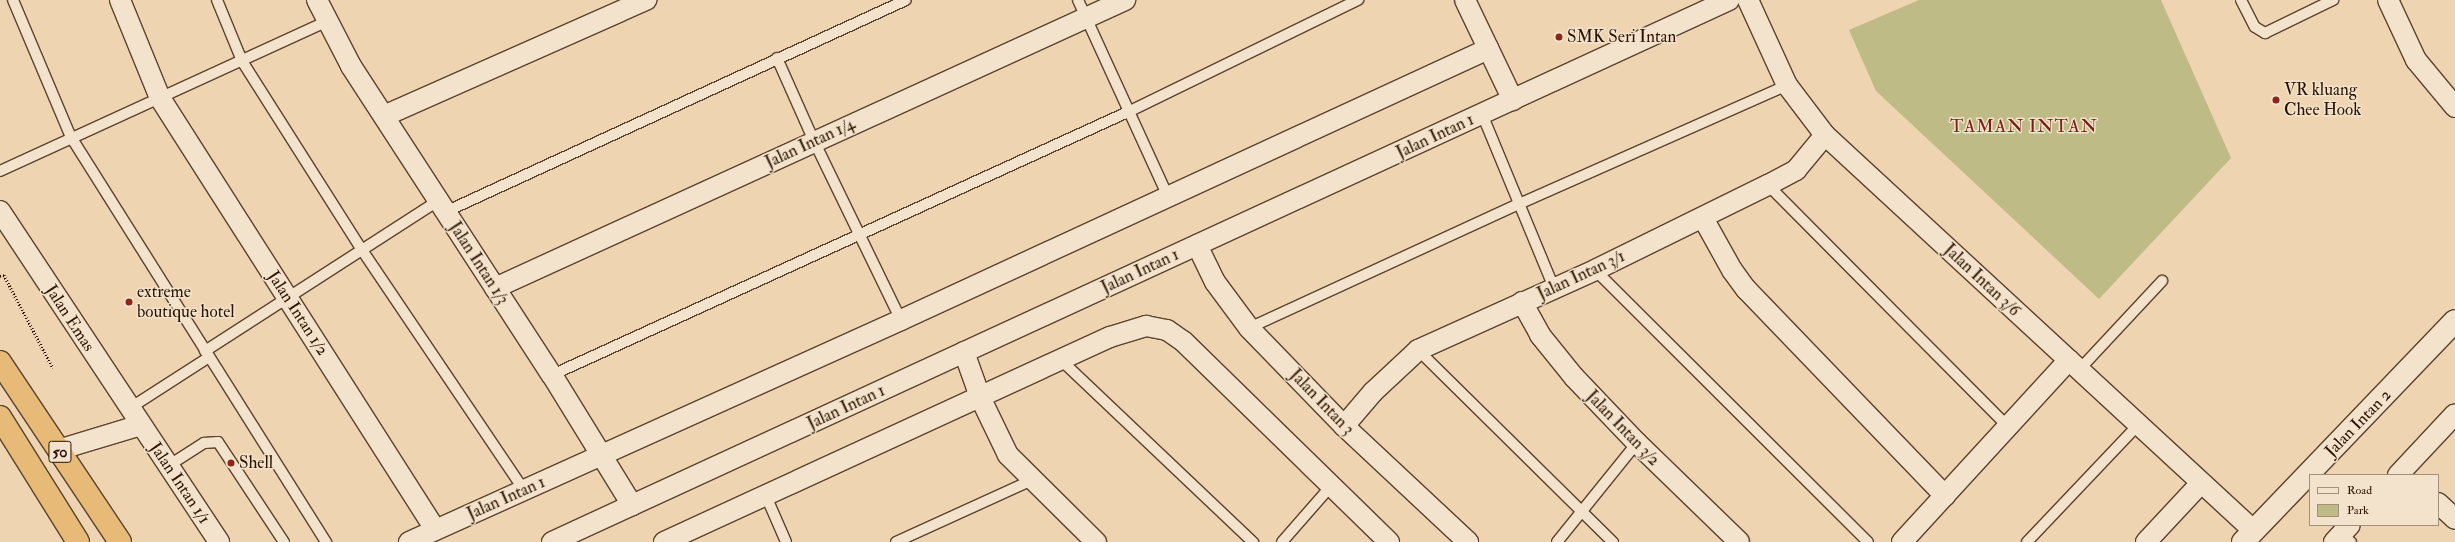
<!DOCTYPE html>
<html>
<head>
<meta charset="utf-8">
<style>
  body { margin:0 }
  #map { position:relative; width:2455px; height:542px; overflow:hidden; background:#eed4b0; font-family:"IM FELL Double Pica",serif }
  div>[style] { position:absolute }
  .green>* { inset:0; background:#bfbb87 }
  .path>* { height:2.5px; margin-top:-1.25px; transform-origin:0; background:repeating-linear-gradient(90deg,#2a1302 0 1px,transparent 0 3px) }
  .roads { filter:drop-shadow(1px 0 #5b432e) drop-shadow(-1px 0 #5b432e) drop-shadow(0 1px #5b432e) drop-shadow(0 -1px #5b432e) }
  .service>* { height:10px; margin:-5px; padding:0 5px; transform-origin:5px; border-radius:5px; background:#f4e3cc }
  .minor>* { height:20px; margin:-10px; padding:0 10px; transform-origin:10px; border-radius:10px; background:#f4e3cc }
  .tertiary>* { height:22px; margin:-11px; padding:0 11px; transform-origin:11px; border-radius:11px; background:#f4e3cc }
  .trunk>* { height:22px; margin:-11px; padding:0 11px; transform-origin:11px; border-radius:11px; background:#e7ba78 }
  .dots>* { width:11px; height:11px; translate:-50% -50%; box-sizing:border-box; border:2px solid #f4e3cc; border-radius:50% }
  span { translate:-50% -50%; white-space:nowrap; text-align:center; line-height:1.15; -webkit-text-stroke:3px #f4e3cc; paint-order:stroke }
  .shield-label span { padding:1px 3px; background:#f4e3cc; border:1px solid; border-radius:3px; -webkit-text-stroke-width:0 }
  .shield-label { font-size:16px; color:#2a1302; font-weight:700 }
  .poi-label { font-size:17px; color:#2a1302 }
  .left { translate:0 -50%; text-align:left }
  .street-label { font-size:17px; color:#2a1302 }
  .neighbourhood-label { font-size:18px; color:#7a1f14; letter-spacing:1px }
  .legend { position:absolute; left:2309px; top:474px; width:130px; height:52px; box-sizing:border-box; background:#f4e3cc; border:1px solid #a3907b; margin:0; padding:5px 7px; list-style:none; font-size:12px; color:#2a1302 }
  .legend li { display:flex; align-items:center; gap:8px; height:20px }
  .legend b { width:20px; border:1px solid #a3907b }
</style>
</head>
<body>
<div id="map">
  <div class="green">
    <i style="clip-path:polygon(1919px 0,2161px 0,2231px 158px,2099px 299px,1876px 91px,1849px 30px)"></i>
  </div>
  <div class="path">
    <i style="left:0;top:276px;width:4px;rotate:-14deg"></i>
    <i style="left:4px;top:275px;width:105px;rotate:62.2deg"></i>
  </div>
  <div class="roads">
    <div class="service">
      <i style="left:13px;top:0;width:149px;rotate:67.1deg"></i>
      <i style="left:71px;top:137px;width:479px;rotate:57.8deg"></i>
      <i style="left:217px;top:0;width:66px;rotate:67.7deg"></i>
      <i style="left:242px;top:61px;width:224px;rotate:57.6deg"></i>
      <i style="left:362px;top:250px;width:290px;rotate:56deg"></i>
      <i style="left:1078px;top:0;width:217px;rotate:65.4deg"></i>
      <i style="left:2241px;top:0;width:30px;rotate:63deg"></i>
      <i style="left:2255px;top:27px;width:12px;rotate:31deg"></i>
      <i style="left:2265px;top:33px;width:76px;rotate:-25.9deg"></i>
      <i style="left:777px;top:58px;width:91px;rotate:66deg"></i>
      <i style="left:814px;top:141px;width:199px;rotate:64.1deg"></i>
      <i style="left:1482px;top:114px;width:188px;rotate:67.5deg"></i>
      <i style="left:0;top:171px;width:360px;rotate:-24.6deg"></i>
      <i style="left:1768px;top:185px;width:341px;rotate:45.2deg"></i>
      <i style="left:445px;top:212px;width:507px;rotate:-24.7deg"></i>
      <i style="left:1595px;top:270px;width:385px;rotate:44.9deg"></i>
      <i style="left:1249px;top:328px;width:297px;rotate:-24.7deg"></i>
      <i style="left:1519px;top:204px;width:293px;rotate:-23.9deg"></i>
      <i style="left:1418px;top:350px;width:274px;rotate:44.6deg"></i>
      <i style="left:205px;top:351px;width:277px;rotate:-32.8deg"></i>
      <i style="left:1061px;top:360px;width:265px;rotate:43.5deg"></i>
      <i style="left:2079px;top:370px;width:122px;rotate:-47deg"></i>
      <i style="left:552px;top:375px;width:635px;rotate:-24.55deg"></i>
      <i style="left:1130px;top:111px;width:254px;rotate:-26deg"></i>
      <i style="left:130px;top:408px;width:94px;rotate:-32.8deg"></i>
      <i style="left:168px;top:466px;width:43px;rotate:-32.6deg"></i>
      <i style="left:204px;top:443px;width:14px;rotate:-4deg"></i>
      <i style="left:218px;top:442px;width:120px;rotate:56.6deg"></i>
      <i style="left:766px;top:496px;width:50px;rotate:66.5deg"></i>
      <i style="left:2342px;top:534px;width:12px;rotate:42deg"></i>
      <i style="left:896px;top:542px;width:149px;rotate:-24.5deg"></i>
      <i style="left:1282px;top:542px;width:74px;rotate:-48.8deg"></i>
      <i style="left:1557px;top:542px;width:127px;rotate:-51.1deg"></i>
      <i style="left:2027px;top:542px;width:163px;rotate:-46.5deg"></i>
    </div>
    <div class="minor">
      <i style="left:120px;top:0;width:106px;rotate:67.8deg"></i>
      <i style="left:160px;top:98px;width:511px;rotate:57.46deg"></i>
      <i style="left:317px;top:0;width:74px;rotate:62.7deg"></i>
      <i style="left:351px;top:66px;width:369px;rotate:57deg"></i>
      <i style="left:552px;top:375px;width:153px;rotate:58.4deg"></i>
      <i style="left:1465px;top:0;width:111px;rotate:64.4deg"></i>
      <i style="left:1748px;top:0;width:94px;rotate:65.4deg"></i>
      <i style="left:1787px;top:85px;width:63px;rotate:52.8deg"></i>
      <i style="left:1825px;top:135px;width:584px;rotate:42.71deg"></i>
      <i style="left:2388px;top:0;width:66px;rotate:65deg"></i>
      <i style="left:2416px;top:60px;width:61px;rotate:50.3deg"></i>
      <i style="left:384px;top:116px;width:287px;rotate:-23.9deg"></i>
      <i style="left:0;top:211px;width:397px;rotate:56.5deg"></i>
      <i style="left:1703px;top:218px;width:60px;rotate:60.9deg"></i>
      <i style="left:1732px;top:270px;width:24px;rotate:54deg"></i>
      <i style="left:1746px;top:289px;width:287px;rotate:46.1deg"></i>
      <i style="left:1197px;top:245px;width:41px;rotate:64.1deg"></i>
      <i style="left:1215px;top:282px;width:57px;rotate:53.5deg"></i>
      <i style="left:1249px;top:328px;width:136px;rotate:45.9deg"></i>
      <i style="left:1344px;top:426px;width:170px;rotate:43.1deg"></i>
      <i style="left:495px;top:288px;width:693px;rotate:-24.57deg"></i>
      <i style="left:1522px;top:302px;width:38px;rotate:61deg"></i>
      <i style="left:1540px;top:335px;width:54px;rotate:51deg"></i>
      <i style="left:1574px;top:377px;width:91px;rotate:46.3deg"></i>
      <i style="left:1637px;top:443px;width:142px;rotate:44.1deg"></i>
      <i style="left:964px;top:352px;width:48px;rotate:70.4deg"></i>
      <i style="left:980px;top:397px;width:64px;rotate:64.2deg"></i>
      <i style="left:1008px;top:455px;width:124px;rotate:44.7deg"></i>
      <i style="left:1344px;top:426px;width:45px;rotate:-49.5deg"></i>
      <i style="left:1373px;top:392px;width:62px;rotate:-43deg"></i>
      <i style="left:1418px;top:350px;width:194px;rotate:-24.3deg"></i>
      <i style="left:1595px;top:270px;width:193px;rotate:-26.2deg"></i>
      <i style="left:1768px;top:185px;width:32px;rotate:-28deg"></i>
      <i style="left:1796px;top:170px;width:45px;rotate:-50.4deg"></i>
      <i style="left:58px;top:450px;width:87px;rotate:-16.8deg"></i>
      <i style="left:2398px;top:475px;width:83px;rotate:-46.9deg"></i>
      <i style="left:2438px;top:503px;width:23px;rotate:43deg"></i>
      <i style="left:409px;top:542px;width:540px;rotate:-24.29deg"></i>
      <i style="left:901px;top:320px;width:647px;rotate:-24.78deg"></i>
      <i style="left:552px;top:542px;width:1296px;rotate:-24.73deg"></i>
      <i style="left:664px;top:542px;width:491px;rotate:-24.7deg"></i>
      <i style="left:1110px;top:337px;width:38px;rotate:-17deg"></i>
      <i style="left:1146px;top:326px;width:21px;rotate:11deg"></i>
      <i style="left:1167px;top:330px;width:19px;rotate:35deg"></i>
      <i style="left:1183px;top:341px;width:288px;rotate:44.3deg"></i>
      <i style="left:1902px;top:542px;width:247px;rotate:-47.5deg"></i>
      <i style="left:2146px;top:542px;width:81px;rotate:-47deg"></i>
      <i style="left:2334px;top:542px;width:23px;rotate:-47deg"></i>
    </div>
    <div class="tertiary">
      <i style="left:2243px;top:542px;width:306px;rotate:-46.2deg"></i>
    </div>
    <div class="trunk">
      <i style="left:0;top:362px;width:216px;rotate:56.3deg"></i>
      <i style="left:0;top:417px;width:147px;rotate:58deg"></i>
    </div>
  </div>
  <div class="dots">
    <i style="left:1559px;top:37px;background:#8f2418"></i>
    <i style="left:2276px;top:100px;background:#8f2418"></i>
    <i style="left:129px;top:302px;background:#8f2418"></i>
    <i style="left:231px;top:463px;background:#8f2418"></i>
  </div>
  <div class="shield-label">
    <span style="left:60px;top:452px">50</span>
  </div>
  <div class="poi-label">
    <span class="left" style="left:1567px;top:37px">SMK Seri Intan</span>
    <span class="left" style="left:2284px;top:100px">VR kluang<br>Chee Hook</span>
    <span class="left" style="left:137px;top:302px">extreme<br>boutique hotel</span>
    <span class="left" style="left:239px;top:463px">Shell</span>
  </div>
  <div class="street-label">
    <span style="left:1435px;top:136px;rotate:-25deg">Jalan Intan 1</span>
    <span style="left:810px;top:143px;rotate:-25deg">Jalan Intan 1/4</span>
    <span style="left:479px;top:263px;rotate:57deg">Jalan Intan 1/3</span>
    <span style="left:1140px;top:271px;rotate:-25deg">Jalan Intan 1</span>
    <span style="left:1581px;top:275px;rotate:-25deg">Jalan Intan 3/1</span>
    <span style="left:1982px;top:280px;rotate:43deg">Jalan Intan 3/6</span>
    <span style="left:298px;top:313px;rotate:57deg">Jalan Intan 1/2</span>
    <span style="left:70px;top:318px;rotate:57deg">Jalan Emas</span>
    <span style="left:1322px;top:402px;rotate:46deg">Jalan Intan 3</span>
    <span style="left:846px;top:407px;rotate:-25deg">Jalan Intan 1</span>
    <span style="left:2358px;top:423px;rotate:-46deg">Jalan Intan 2</span>
    <span style="left:1623px;top:428px;rotate:46deg">Jalan Intan 3/2</span>
    <span style="left:180px;top:483px;rotate:56deg">Jalan Intan 1/1</span>
    <span style="left:506px;top:498px;rotate:-24deg">Jalan Intan 1</span>
  </div>
  <div class="neighbourhood-label">
    <span style="left:2024px;top:127px">TAMAN INTAN</span>
  </div>
  <ul class="legend">
  <li><b style="height:5px;background:#f4e3cc"></b>Road</li>
  <li><b style="height:11px;background:#bfbb87"></b>Park</li>
  </ul>
</div>
</body>
</html>
